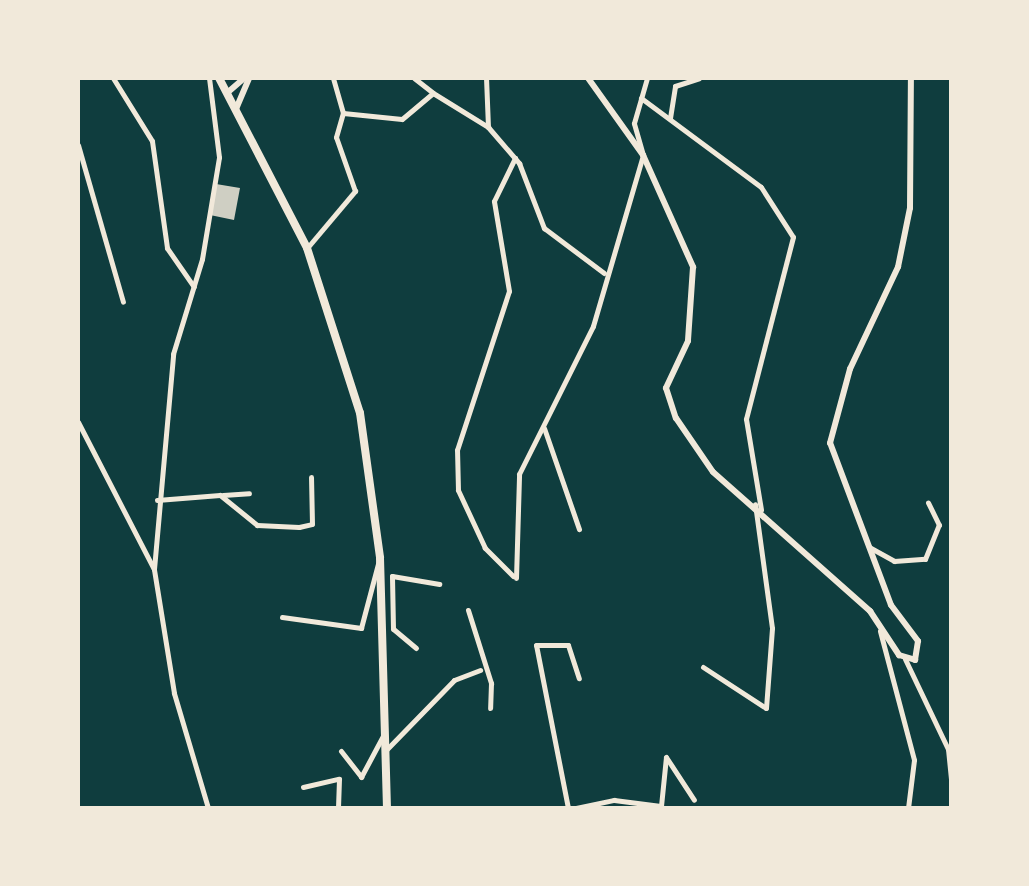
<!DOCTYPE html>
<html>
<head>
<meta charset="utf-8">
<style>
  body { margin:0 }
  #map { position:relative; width:1029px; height:886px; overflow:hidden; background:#0f3d3e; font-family:"PT Sans",sans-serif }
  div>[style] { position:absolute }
  .building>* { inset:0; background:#cfcfc3 }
  .minor>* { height:5px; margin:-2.5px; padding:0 2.5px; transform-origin:2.5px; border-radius:2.5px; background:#f1e9da }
  .tertiary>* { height:6px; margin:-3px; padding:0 3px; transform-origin:3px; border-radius:3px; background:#f1e9da }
  .primary>* { height:8px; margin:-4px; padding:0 4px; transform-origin:4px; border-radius:4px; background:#f1e9da }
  span { translate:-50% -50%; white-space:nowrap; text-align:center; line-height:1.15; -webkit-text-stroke:10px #f1e9da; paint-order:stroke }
  .frame { position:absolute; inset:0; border:80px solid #f1e9da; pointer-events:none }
</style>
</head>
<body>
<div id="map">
  <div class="building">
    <i style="clip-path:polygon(216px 184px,240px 188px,234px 220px,210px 215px)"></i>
  </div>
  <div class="minor">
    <i style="left:113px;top:78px;width:74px;rotate:58.2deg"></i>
    <i style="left:152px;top:141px;width:108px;rotate:82deg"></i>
    <i style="left:167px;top:248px;width:47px;rotate:55.3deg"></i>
    <i style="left:414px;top:78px;width:24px;rotate:38deg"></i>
    <i style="left:641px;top:98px;width:149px;rotate:36.6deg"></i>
    <i style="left:761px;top:187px;width:59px;rotate:57.4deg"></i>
    <i style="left:793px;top:237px;width:188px;rotate:104.5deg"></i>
    <i style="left:746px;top:419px;width:92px;rotate:80.6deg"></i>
    <i style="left:343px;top:113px;width:59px;rotate:5.8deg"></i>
    <i style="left:402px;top:119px;width:40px;rotate:-40deg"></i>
    <i style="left:433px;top:93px;width:65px;rotate:31.7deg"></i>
    <i style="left:488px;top:127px;width:49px;rotate:-92.3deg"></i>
    <i style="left:670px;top:118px;width:32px;rotate:-81deg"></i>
    <i style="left:675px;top:86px;width:25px;rotate:-18deg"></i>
    <i style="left:488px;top:127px;width:48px;rotate:49.3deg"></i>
    <i style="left:519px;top:163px;width:70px;rotate:69deg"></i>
    <i style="left:544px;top:228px;width:75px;rotate:36.9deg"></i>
    <i style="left:78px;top:145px;width:163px;rotate:74deg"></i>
    <i style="left:307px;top:248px;width:75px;rotate:-49.9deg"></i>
    <i style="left:355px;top:191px;width:57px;rotate:-109.4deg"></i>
    <i style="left:336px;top:137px;width:25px;rotate:-74deg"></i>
    <i style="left:343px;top:113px;width:36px;rotate:-106deg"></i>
    <i style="left:78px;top:422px;width:165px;rotate:62.7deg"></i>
    <i style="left:544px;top:428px;width:107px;rotate:70.9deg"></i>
    <i style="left:223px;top:495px;width:26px;rotate:-4deg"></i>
    <i style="left:157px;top:500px;width:63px;rotate:-4.5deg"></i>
    <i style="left:220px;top:495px;width:48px;rotate:39deg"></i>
    <i style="left:257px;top:525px;width:42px;rotate:2.7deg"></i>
    <i style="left:299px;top:527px;width:13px;rotate:-13deg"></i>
    <i style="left:312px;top:524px;width:47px;rotate:-91.2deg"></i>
    <i style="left:869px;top:547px;width:29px;rotate:29deg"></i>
    <i style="left:894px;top:561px;width:31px;rotate:-4deg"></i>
    <i style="left:925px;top:559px;width:37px;rotate:-68deg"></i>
    <i style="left:939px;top:525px;width:25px;rotate:-116deg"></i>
    <i style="left:513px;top:576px;width:40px;rotate:-135deg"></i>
    <i style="left:485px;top:548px;width:64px;rotate:-115deg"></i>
    <i style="left:458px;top:490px;width:40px;rotate:-91.4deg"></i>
    <i style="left:457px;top:450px;width:167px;rotate:-71.9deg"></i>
    <i style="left:509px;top:291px;width:91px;rotate:-99.5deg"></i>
    <i style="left:494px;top:201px;width:48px;rotate:-64deg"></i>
    <i style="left:516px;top:578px;width:104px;rotate:-88.3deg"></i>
    <i style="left:519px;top:474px;width:165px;rotate:-63.4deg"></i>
    <i style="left:593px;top:326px;width:178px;rotate:-73.7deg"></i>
    <i style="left:643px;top:155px;width:33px;rotate:-106deg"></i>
    <i style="left:634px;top:123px;width:47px;rotate:-73.9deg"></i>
    <i style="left:468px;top:610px;width:77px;rotate:72.5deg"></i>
    <i style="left:491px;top:683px;width:25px;rotate:92deg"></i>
    <i style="left:282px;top:617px;width:80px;rotate:7.9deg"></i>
    <i style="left:361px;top:628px;width:70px;rotate:-75.2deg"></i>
    <i style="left:880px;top:631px;width:133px;rotate:75.2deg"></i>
    <i style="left:914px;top:760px;width:48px;rotate:97.1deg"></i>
    <i style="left:416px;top:648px;width:30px;rotate:-140deg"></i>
    <i style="left:393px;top:629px;width:53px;rotate:-91.1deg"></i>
    <i style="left:392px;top:576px;width:48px;rotate:9.7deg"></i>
    <i style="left:905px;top:659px;width:100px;rotate:64.5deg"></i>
    <i style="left:948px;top:749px;width:40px;rotate:84.3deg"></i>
    <i style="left:703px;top:667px;width:75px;rotate:33.1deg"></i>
    <i style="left:766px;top:708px;width:80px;rotate:-85.7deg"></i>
    <i style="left:772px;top:628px;width:125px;rotate:-97.8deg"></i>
    <i style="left:387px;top:749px;width:96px;rotate:-45.8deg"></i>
    <i style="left:454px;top:680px;width:28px;rotate:-21deg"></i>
    <i style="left:341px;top:751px;width:33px;rotate:52deg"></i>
    <i style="left:361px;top:777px;width:49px;rotate:-61.9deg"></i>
    <i style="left:303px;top:787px;width:37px;rotate:-13deg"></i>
    <i style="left:339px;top:779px;width:29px;rotate:92deg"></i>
    <i style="left:208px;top:808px;width:120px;rotate:-106.5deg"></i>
    <i style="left:174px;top:693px;width:126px;rotate:-99.2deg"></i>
    <i style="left:154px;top:569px;width:216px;rotate:-84.9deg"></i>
    <i style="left:173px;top:354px;width:99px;rotate:-73deg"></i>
    <i style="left:202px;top:259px;width:103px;rotate:-80.5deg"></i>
    <i style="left:219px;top:157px;width:80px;rotate:-97.2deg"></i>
    <i style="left:568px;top:808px;width:166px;rotate:-101.1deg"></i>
    <i style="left:536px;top:645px;width:32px"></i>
    <i style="left:568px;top:645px;width:35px;rotate:72deg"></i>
    <i style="left:576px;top:808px;width:39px;rotate:-12deg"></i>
    <i style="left:614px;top:800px;width:47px;rotate:7.3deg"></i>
    <i style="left:661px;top:806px;width:49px;rotate:-84.2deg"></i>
    <i style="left:666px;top:757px;width:51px;rotate:56.9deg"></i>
  </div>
  <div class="tertiary">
    <i style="left:588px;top:78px;width:95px;rotate:54.5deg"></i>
    <i style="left:643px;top:155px;width:123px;rotate:65.9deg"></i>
    <i style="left:693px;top:267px;width:74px;rotate:93.9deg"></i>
    <i style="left:688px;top:341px;width:52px;rotate:115.1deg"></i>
    <i style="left:666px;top:388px;width:32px;rotate:72deg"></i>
    <i style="left:676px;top:418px;width:65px;rotate:55.6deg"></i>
    <i style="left:713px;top:472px;width:210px;rotate:41.5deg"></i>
    <i style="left:870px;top:611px;width:53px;rotate:56.6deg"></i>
    <i style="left:899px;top:655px;width:17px;rotate:17deg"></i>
    <i style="left:915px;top:660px;width:19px;rotate:-81deg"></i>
    <i style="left:918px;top:641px;width:45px;rotate:-126.9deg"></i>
    <i style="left:891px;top:605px;width:173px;rotate:-110.6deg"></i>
    <i style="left:830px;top:443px;width:77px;rotate:-74.9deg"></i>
    <i style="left:850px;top:369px;width:113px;rotate:-64.8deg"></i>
    <i style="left:898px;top:267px;width:60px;rotate:-78.5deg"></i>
    <i style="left:910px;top:208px;width:130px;rotate:-89.6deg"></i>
    <i style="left:227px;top:93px;width:23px;rotate:-41deg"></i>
    <i style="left:236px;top:109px;width:34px;rotate:-67deg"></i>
  </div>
  <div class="primary">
    <i style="left:219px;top:78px;width:191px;rotate:62.6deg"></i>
    <i style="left:307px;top:248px;width:173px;rotate:72.2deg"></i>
    <i style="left:360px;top:413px;width:146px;rotate:82.1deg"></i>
    <i style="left:380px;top:558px;width:250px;rotate:88.4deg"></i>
  </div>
  <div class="frame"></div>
</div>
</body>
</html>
